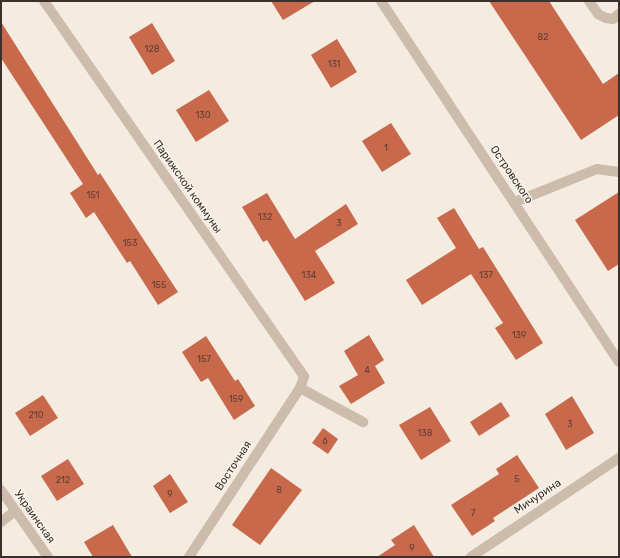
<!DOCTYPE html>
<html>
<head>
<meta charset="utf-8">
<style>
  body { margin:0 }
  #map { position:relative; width:620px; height:558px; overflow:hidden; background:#f4ebe1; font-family:Rubik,sans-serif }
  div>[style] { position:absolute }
  .building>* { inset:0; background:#c8694b }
  .service>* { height:10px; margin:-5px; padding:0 5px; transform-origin:5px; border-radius:5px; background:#cdbbac }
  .minor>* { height:10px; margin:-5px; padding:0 5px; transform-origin:5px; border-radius:5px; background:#cdbbac }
  .tertiary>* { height:10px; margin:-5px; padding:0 5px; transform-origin:5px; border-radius:5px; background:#cdbbac }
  span { translate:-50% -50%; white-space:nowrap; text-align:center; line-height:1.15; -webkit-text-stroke:3px #fbf5ee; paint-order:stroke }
  .number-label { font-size:9px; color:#5e3e33 }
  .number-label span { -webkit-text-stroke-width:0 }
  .street-label { font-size:11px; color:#3b302b }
  .frame { position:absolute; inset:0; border:2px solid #3b302b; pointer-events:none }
</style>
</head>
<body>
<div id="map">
  <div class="building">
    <i style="clip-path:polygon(271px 1px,315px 1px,283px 20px)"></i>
    <i style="clip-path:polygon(489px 1px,549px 1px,603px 84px,619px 73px,619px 115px,581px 140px)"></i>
    <i style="clip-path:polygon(1px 22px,98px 175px,100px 173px,178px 292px,158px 305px,130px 261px,127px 263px,94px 212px,86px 218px,70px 193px,83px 184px,1px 58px)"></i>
    <i style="clip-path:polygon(152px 23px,175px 61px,152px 75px,129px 37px)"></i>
    <i style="clip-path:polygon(337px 39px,357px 72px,331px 88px,311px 55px)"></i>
    <i style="clip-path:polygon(209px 90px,229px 121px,196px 142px,176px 110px)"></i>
    <i style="clip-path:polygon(391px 123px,411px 154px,382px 172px,362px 141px)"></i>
    <i style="clip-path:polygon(619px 192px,619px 264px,608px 271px,575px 220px)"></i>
    <i style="clip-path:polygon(267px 193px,295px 239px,346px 204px,358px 224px,315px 251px,335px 283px,305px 301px,267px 240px,263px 242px,242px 207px)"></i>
    <i style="clip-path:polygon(454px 208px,479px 249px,483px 247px,543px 343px,516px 360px,495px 328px,503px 323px,471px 274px,422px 305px,406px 280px,456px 248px,437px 218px)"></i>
    <i style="clip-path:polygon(369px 335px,384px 360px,375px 366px,385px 383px,351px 404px,339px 386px,358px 375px,344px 351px)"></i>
    <i style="clip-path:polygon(206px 336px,235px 381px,238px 379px,255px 406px,234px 420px,208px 378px,201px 382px,182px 352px)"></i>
    <i style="clip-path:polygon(43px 395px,58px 418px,30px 436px,15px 413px)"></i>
    <i style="clip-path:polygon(572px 396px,594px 433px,566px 450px,545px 414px)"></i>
    <i style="clip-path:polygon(501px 402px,510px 416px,479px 436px,470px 422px)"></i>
    <i style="clip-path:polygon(430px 407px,451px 441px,421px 460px,399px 425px)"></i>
    <i style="clip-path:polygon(323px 428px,338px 439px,328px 454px,312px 443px)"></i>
    <i style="clip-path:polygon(517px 455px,539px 488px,493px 518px,495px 521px,472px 536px,451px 505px,499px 474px,496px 469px)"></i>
    <i style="clip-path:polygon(68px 459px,84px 484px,57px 501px,41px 476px)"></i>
    <i style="clip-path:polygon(271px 468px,302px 490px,260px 545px,232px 525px)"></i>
    <i style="clip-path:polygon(170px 474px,188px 502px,170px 513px,153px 486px)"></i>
    <i style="clip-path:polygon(113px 525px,132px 557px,93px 557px,84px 542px)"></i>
    <i style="clip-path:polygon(414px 525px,434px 557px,377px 557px,395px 545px,391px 540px)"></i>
  </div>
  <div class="service">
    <i style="left:589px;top:1px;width:16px;rotate:55deg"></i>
    <i style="left:598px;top:14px;width:9px;rotate:27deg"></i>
    <i style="left:606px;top:18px;width:7px;rotate:8deg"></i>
    <i style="left:613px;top:19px;width:8px;rotate:-40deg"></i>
    <i style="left:515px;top:202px;width:88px;rotate:-21.9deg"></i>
    <i style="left:597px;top:169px;width:22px;rotate:8deg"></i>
    <i style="left:300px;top:388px;width:72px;rotate:28.4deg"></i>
    <i style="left:1px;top:522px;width:18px;rotate:-38deg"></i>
  </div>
  <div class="minor">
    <i style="left:44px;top:1px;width:457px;rotate:55.3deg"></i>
    <i style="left:304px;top:377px;width:12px;rotate:110deg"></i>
    <i style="left:300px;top:388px;width:202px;rotate:123.3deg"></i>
    <i style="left:381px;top:1px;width:432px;rotate:56.6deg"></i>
    <i style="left:471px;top:557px;width:178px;rotate:-33.8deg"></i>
  </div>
  <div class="tertiary">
    <i style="left:1px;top:490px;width:82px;rotate:55deg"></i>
  </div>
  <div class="number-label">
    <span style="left:543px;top:37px">82</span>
    <span style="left:152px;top:49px">128</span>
    <span style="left:334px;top:64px">131</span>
    <span style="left:203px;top:115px">130</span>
    <span style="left:386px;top:148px">1</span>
    <span style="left:93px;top:195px">151</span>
    <span style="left:265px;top:217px">132</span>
    <span style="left:339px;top:223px">3</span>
    <span style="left:130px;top:243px">153</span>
    <span style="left:309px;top:275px">134</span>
    <span style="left:486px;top:275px">137</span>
    <span style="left:159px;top:285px">155</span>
    <span style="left:519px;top:335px">139</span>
    <span style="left:204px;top:359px">157</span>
    <span style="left:367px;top:370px">4</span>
    <span style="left:236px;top:399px">159</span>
    <span style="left:36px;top:415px">210</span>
    <span style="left:570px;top:424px">3</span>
    <span style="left:425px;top:433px">138</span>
    <span style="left:325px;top:441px">6</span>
    <span style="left:517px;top:479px">5</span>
    <span style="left:63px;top:480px">212</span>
    <span style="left:279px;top:490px">8</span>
    <span style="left:170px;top:494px">9</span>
    <span style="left:473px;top:513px">7</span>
    <span style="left:412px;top:548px">9</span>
  </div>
  <div class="street-label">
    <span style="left:511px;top:175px;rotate:56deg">Островского</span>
    <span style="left:187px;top:187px;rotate:55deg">Парижской коммуны</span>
    <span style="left:234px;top:466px;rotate:-57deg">Восточная</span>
    <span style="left:538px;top:497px;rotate:-34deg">Мичурина</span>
    <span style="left:34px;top:517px;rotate:55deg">Украинская</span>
  </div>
  <div class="frame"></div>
</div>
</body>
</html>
